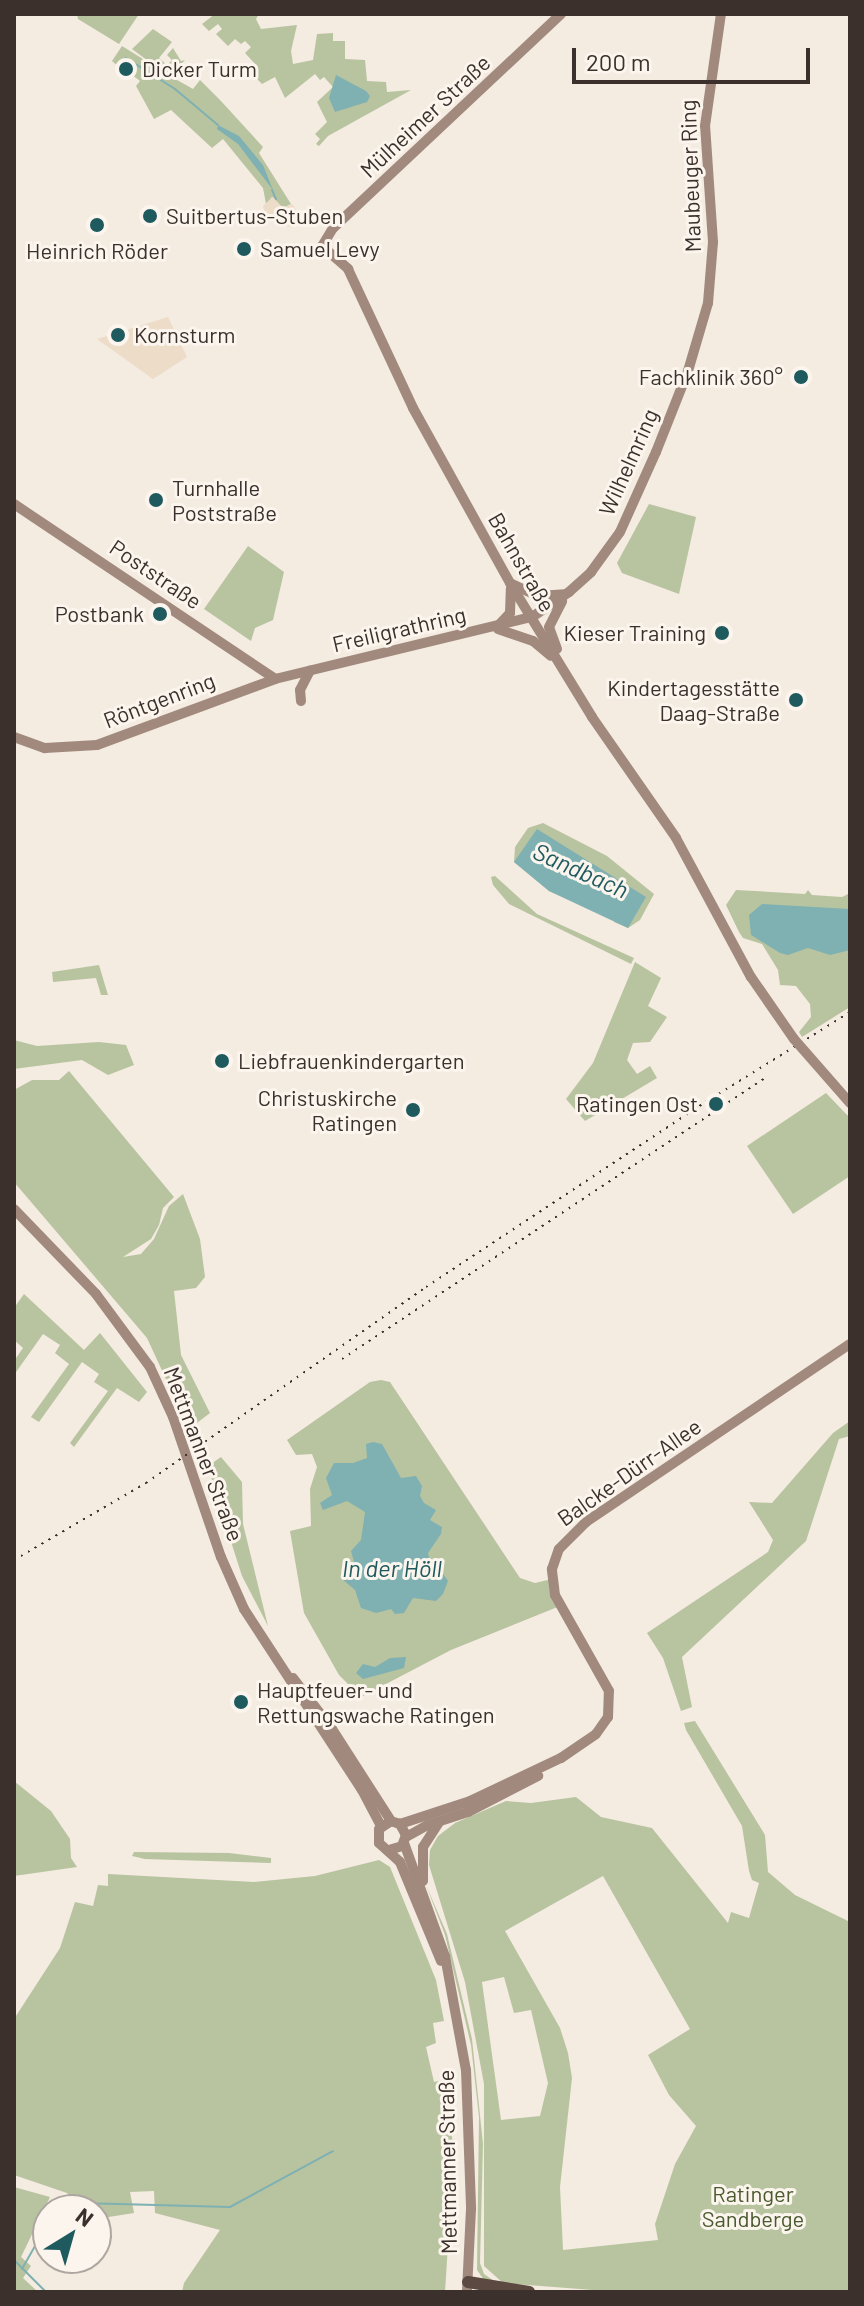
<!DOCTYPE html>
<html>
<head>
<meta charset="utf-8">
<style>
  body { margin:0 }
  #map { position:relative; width:864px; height:2306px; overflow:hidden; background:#f4ebe1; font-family:Barlow,sans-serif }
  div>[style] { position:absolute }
  .green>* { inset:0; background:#b8c4a0 }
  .plaza>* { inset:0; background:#ecdcc8 }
  .water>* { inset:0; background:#7fb0b2 }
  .stream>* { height:2px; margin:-1px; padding:0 1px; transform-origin:1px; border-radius:1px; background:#7fb0b2 }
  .secondary>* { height:10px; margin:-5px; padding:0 5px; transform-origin:5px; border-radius:5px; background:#a18a7d }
  .highway>* { height:12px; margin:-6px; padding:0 6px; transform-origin:6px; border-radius:6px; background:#5c4a42 }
  .rail>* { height:2px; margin-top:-1px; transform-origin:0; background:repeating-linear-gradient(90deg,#3b302b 0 2px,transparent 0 8px) }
  .secondary-bridge>* { height:10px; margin:-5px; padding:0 5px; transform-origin:5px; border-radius:5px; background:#a18a7d }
  .dots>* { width:22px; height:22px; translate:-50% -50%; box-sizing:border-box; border:4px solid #fbf5ee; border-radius:50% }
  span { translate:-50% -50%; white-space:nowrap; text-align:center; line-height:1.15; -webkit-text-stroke:6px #fbf5ee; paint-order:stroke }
  .poi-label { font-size:22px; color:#3b302b }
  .left { translate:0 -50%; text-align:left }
  .right { translate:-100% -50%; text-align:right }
  .street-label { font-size:22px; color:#3b302b }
  .park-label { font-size:22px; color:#4a5a2e }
  .water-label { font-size:24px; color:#1f5a5e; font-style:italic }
  .frame { position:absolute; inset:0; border:16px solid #3b302b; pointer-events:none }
  .north { position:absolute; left:32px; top:2194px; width:80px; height:80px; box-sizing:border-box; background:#fbf5ee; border:2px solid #aea6a0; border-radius:50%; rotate:37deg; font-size:22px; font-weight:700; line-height:32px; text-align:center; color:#3b302b }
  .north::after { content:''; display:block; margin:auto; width:28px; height:36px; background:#1f5a5e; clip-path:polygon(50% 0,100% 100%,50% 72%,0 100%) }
  .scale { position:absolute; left:572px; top:48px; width:238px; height:36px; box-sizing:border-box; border:4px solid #3b302b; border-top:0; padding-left:10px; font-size:24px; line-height:28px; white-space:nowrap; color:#3b302b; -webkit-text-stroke:6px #fbf5ee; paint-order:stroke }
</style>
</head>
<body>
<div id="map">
  <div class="green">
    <i style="clip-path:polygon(77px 14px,139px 14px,119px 44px,78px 19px)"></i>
    <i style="clip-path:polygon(215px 14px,259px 14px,256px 19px,261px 29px,297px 25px,291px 51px,293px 64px,313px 60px,317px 34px,333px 33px,333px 41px,345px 41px,345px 59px,365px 60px,367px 81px,386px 82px,387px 92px,411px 90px,328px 136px,319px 146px,316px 144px,320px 139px,315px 134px,327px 122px,317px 102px,333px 87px,324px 77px,320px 80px,315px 74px,285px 98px,275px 77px,262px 84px,250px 72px,257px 66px,245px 53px,251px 47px,245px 41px,241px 44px,235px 39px,228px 46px,216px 34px,222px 29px,218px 24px,209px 31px,202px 24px)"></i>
    <i style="clip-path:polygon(153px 29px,172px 42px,159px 58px,167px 65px,172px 60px,167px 55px,173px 48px,181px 61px,185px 60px,170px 76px,193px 89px,200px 80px,220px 100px,263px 147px,259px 153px,291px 204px,283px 208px,272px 197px,266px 204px,263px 188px,223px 139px,212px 148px,171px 110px,154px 119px,136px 86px,140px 81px,131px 74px,131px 65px,124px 62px,119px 67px,112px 61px,122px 46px,159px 69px,132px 49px)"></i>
    <i style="clip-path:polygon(649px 504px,696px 517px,679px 594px,622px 573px,617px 563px)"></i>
    <i style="clip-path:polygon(248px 546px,284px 572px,273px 620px,255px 628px,251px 641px,204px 609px)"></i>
    <i style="clip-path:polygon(543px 823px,607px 856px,654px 894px,640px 920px,628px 928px,614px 922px,615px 919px,549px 891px,514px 862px,515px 847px,528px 828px)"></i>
    <i style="clip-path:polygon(495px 876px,537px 914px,634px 958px,631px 964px,509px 904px,493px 885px,491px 877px)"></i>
    <i style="clip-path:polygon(736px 890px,805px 894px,808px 890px,812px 895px,842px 897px,848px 894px,850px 1007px,802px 1037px,799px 1032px,811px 1017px,810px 1004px,796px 986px,780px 985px,778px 970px,762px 944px,743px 938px,739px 932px,726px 905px)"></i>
    <i style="clip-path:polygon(635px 962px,661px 978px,648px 1006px,667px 1017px,650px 1042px,633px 1043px,627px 1060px,637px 1074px,650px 1066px,657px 1078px,585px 1121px,566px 1099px,593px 1063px)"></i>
    <i style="clip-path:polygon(99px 965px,108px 995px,101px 995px,96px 978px,53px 982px,52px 972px)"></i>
    <i style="clip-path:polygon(14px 1040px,37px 1046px,99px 1042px,126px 1045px,134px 1065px,108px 1075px,82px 1060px,14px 1069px)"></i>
    <i style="clip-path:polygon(69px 1071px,174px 1197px,163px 1208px,159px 1225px,151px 1239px,123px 1257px,141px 1254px,154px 1239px,169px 1206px,183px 1194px,200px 1239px,205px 1277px,196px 1288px,174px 1291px,181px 1355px,210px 1413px,189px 1429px,147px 1338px,14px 1182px,14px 1090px,32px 1080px,59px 1080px)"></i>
    <i style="clip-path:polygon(826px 1093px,850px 1118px,850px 1176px,793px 1214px,747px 1146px)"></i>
    <i style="clip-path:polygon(24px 1294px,84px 1350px,100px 1333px,147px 1392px,139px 1402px,117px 1388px,74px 1447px,70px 1443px,108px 1391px,94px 1382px,99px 1374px,82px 1362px,39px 1422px,31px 1417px,69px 1364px,55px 1353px,60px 1345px,43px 1334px,14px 1375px,14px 1361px,23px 1348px,14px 1340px,14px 1308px)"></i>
    <i style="clip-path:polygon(381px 1380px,390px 1382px,520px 1578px,535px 1583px,552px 1579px,560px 1606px,451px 1650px,361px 1697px,339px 1675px,304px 1613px,290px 1531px,311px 1526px,310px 1489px,317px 1467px,312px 1454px,296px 1455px,287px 1440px,370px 1382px)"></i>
    <i style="clip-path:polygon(850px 1421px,850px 1436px,839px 1439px,806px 1541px,682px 1657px,692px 1707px,681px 1711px,663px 1658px,647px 1633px,768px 1552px,773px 1540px,749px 1502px,772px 1503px,833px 1433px)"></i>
    <i style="clip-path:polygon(221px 1457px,242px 1482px,243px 1524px,268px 1626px,242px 1576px,219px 1504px,208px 1466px)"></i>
    <i style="clip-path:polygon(evenodd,695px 1721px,765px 1835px,768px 1872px,795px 1895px,850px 1922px,850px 2292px,618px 2292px,503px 2283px,484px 2266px,484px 2084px,465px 1982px,429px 1865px,430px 1850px,438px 1836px,455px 1823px,506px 1801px,531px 1803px,576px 1797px,601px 1817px,652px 1828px,728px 1923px,731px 1912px,749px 1918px,759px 1883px,752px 1880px,749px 1871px,742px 1826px,686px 1730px,684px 1723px,695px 1721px,603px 1876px,690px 2029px,648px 2055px,669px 2095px,696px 2126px,675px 2164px,655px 2224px,658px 2240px,563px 2250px,560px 2187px,572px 2078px,568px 2053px,560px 2028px,505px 1931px,603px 1876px,695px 1721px,504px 1977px,514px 2013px,531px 2010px,548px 2083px,540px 2116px,501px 2120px,482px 1982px,504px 1977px)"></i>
    <i style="clip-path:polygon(14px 1781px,51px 1811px,70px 1839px,71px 1858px,77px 1867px,14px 1876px)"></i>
    <i style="clip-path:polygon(134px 1852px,229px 1853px,271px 1858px,271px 1863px,145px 1859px,132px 1856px)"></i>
    <i style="clip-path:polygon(379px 1860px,390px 1867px,436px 1980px,444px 2021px,433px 2023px,436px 2043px,426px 2047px,434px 2082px,443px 2080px,454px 2150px,445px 2292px,182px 2292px,184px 2283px,220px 2230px,155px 2213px,154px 2191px,130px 2192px,134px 2213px,96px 2219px,96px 2210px,81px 2210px,67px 2193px,14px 2175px,14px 2019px,60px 1948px,75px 1902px,93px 1906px,98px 1885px,108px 1886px,108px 1874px,254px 1882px,315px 1876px)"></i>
    <i style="clip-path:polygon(426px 1885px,447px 1934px,472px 2039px,483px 2144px,480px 2263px,484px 2274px,494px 2281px,484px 2280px,477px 2270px,479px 2117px,471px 2045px,445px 1935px)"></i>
    <i style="clip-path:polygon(14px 2187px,50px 2197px,21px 2257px,31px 2266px,23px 2278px,38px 2292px,14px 2292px)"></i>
  </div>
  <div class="plaza">
    <i style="clip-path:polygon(273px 197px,283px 208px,292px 204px,299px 214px,297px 222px,290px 227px,267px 220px,263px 206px)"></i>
    <i style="clip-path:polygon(168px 317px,187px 357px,153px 379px,97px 339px)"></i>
  </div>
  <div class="water">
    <i style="clip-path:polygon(336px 75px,366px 91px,370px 96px,367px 102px,335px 112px,329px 98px)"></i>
    <i style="clip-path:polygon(218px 125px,239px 136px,263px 165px,273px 190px,238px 144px,217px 129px)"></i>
    <i style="clip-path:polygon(537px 829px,646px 897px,628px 928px,549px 891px,514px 862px)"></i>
    <i style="clip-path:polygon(762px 904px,850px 909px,850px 950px,830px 955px,808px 948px,788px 955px,780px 953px,751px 935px,749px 915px)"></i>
    <i style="clip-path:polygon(373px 1442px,382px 1444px,401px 1478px,416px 1476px,422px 1486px,420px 1496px,424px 1503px,436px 1510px,430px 1520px,442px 1527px,441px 1534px,428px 1553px,432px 1569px,441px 1571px,448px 1581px,443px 1594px,436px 1601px,413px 1598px,404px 1613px,395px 1614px,391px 1609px,376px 1613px,361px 1608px,355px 1590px,342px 1579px,343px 1573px,354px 1562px,351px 1551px,361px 1540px,365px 1512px,347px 1501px,323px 1510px,320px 1503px,332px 1495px,326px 1478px,334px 1463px,353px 1463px,367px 1458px,366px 1444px)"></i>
    <i style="clip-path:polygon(406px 1657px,404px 1668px,363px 1679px,356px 1673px,363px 1664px,375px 1667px,390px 1658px)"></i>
  </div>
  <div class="stream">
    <i style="left:126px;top:58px;width:58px;rotate:32.3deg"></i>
    <i style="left:175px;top:89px;width:56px;rotate:39.9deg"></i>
    <i style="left:272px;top:190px;width:10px;rotate:66deg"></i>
    <i style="left:58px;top:2210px;width:23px;rotate:-18deg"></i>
    <i style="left:80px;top:2203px;width:150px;rotate:1.5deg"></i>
    <i style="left:230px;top:2207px;width:117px;rotate:-28.5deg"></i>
    <i style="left:14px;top:2260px;width:45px;rotate:45deg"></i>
    <i style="left:22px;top:2269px;width:53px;rotate:-60.5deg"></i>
  </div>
  <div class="secondary">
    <i style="left:561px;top:14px;width:313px;rotate:136.8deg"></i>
    <i style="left:333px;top:228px;width:21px;rotate:121deg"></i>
    <i style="left:322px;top:246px;width:35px;rotate:41deg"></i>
    <i style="left:348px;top:269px;width:153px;rotate:64.9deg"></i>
    <i style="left:413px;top:408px;width:200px;rotate:61deg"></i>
    <i style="left:510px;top:583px;width:157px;rotate:58.5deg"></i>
    <i style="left:592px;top:717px;width:147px;rotate:55.2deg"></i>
    <i style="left:676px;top:838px;width:158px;rotate:61.7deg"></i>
    <i style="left:14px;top:504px;width:314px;rotate:33.8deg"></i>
    <i style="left:512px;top:584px;width:29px;rotate:25deg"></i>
    <i style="left:538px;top:596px;width:27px;rotate:-4deg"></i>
    <i style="left:497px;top:627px;width:19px;rotate:-47deg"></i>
    <i style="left:510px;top:613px;width:24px;rotate:-88deg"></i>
    <i style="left:498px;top:629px;width:37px;rotate:19deg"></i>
    <i style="left:533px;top:641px;width:23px;rotate:40deg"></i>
    <i style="left:557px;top:649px;width:23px;rotate:-110deg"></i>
    <i style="left:549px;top:627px;width:29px;rotate:-63deg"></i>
    <i style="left:301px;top:701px;width:11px;rotate:-95deg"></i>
    <i style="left:300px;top:690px;width:22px;rotate:-63deg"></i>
    <i style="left:14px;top:737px;width:33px;rotate:20deg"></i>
    <i style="left:45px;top:748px;width:52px;rotate:-3.3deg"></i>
    <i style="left:97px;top:745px;width:190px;rotate:-20.3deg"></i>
    <i style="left:275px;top:679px;width:264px;rotate:-13.6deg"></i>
    <i style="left:532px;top:617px;width:45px;rotate:-34deg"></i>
    <i style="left:569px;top:592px;width:30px;rotate:-42deg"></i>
    <i style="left:591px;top:572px;width:49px;rotate:-54.1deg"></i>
    <i style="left:620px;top:532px;width:88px;rotate:-65.8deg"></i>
    <i style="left:656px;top:452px;width:87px;rotate:-68.4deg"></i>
    <i style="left:688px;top:371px;width:71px;rotate:-73.6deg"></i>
    <i style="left:708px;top:303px;width:61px;rotate:-85.3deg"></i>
    <i style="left:713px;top:242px;width:116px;rotate:-93.9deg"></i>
    <i style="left:705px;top:126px;width:113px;rotate:-81.9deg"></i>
    <i style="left:14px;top:1209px;width:118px;rotate:46deg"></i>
    <i style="left:96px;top:1294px;width:91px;rotate:53.5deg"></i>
    <i style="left:150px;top:1367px;width:55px;rotate:65.3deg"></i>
    <i style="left:173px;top:1417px;width:148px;rotate:71.1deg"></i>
    <i style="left:221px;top:1557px;width:57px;rotate:66.1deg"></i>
    <i style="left:244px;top:1609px;width:216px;rotate:56.9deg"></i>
    <i style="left:362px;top:1790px;width:41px;rotate:62.2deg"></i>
    <i style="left:293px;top:1678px;width:64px;rotate:52.6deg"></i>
    <i style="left:332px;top:1729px;width:109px;rotate:57.3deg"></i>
    <i style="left:400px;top:1824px;width:74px;rotate:-18.2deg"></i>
    <i style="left:470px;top:1801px;width:101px;rotate:-25.3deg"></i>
    <i style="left:561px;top:1758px;width:42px;rotate:-34.4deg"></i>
    <i style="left:596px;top:1734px;width:21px;rotate:-55deg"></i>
    <i style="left:608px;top:1717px;width:26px;rotate:-88deg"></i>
    <i style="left:609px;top:1691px;width:110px;rotate:-119.4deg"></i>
    <i style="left:555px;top:1595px;width:26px;rotate:-97deg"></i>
    <i style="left:552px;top:1569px;width:21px;rotate:-71deg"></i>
    <i style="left:559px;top:1549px;width:38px;rotate:-45deg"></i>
    <i style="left:586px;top:1522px;width:318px;rotate:-34deg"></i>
    <i style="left:406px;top:1837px;width:25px;rotate:-29deg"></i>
    <i style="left:428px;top:1825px;width:42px;rotate:-18deg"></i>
    <i style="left:468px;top:1812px;width:79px;rotate:-27.2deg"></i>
    <i style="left:404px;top:1843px;width:120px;rotate:70.1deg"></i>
    <i style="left:445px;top:1956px;width:116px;rotate:79.6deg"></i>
    <i style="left:466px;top:2070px;width:139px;rotate:87.9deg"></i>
    <i style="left:471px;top:2209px;width:83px;rotate:92.8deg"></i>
    <i style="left:389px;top:1850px;width:14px;rotate:-17deg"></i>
    <i style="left:402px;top:1846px;width:12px;rotate:-70deg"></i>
    <i style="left:406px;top:1835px;width:13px;rotate:-119deg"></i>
    <i style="left:400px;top:1824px;width:9px;rotate:-162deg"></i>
    <i style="left:391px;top:1821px;width:14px;rotate:146deg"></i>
    <i style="left:379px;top:1829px;width:14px;rotate:90deg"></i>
    <i style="left:379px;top:1843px;width:28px;rotate:42deg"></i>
    <i style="left:400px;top:1862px;width:107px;rotate:67.5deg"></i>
    <i style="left:423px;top:1881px;width:34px;rotate:-90deg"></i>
    <i style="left:423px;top:1847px;width:30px;rotate:-57deg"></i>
  </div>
  <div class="highway">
    <i style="left:468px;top:2282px;width:62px;rotate:9.3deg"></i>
  </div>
  <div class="rail">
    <i style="left:342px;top:1359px;width:508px;rotate:-33.6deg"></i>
    <i style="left:14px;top:1560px;width:153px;rotate:-30.3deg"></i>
    <i style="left:146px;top:1483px;width:342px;rotate:-35deg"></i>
    <i style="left:426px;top:1287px;width:343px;rotate:-33.5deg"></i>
    <i style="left:712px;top:1098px;width:163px;rotate:-31.9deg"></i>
  </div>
  <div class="secondary-bridge">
    <i style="left:751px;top:977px;width:75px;rotate:55.3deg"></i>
    <i style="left:794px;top:1039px;width:85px;rotate:48.8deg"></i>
  </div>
  <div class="dots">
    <i style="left:126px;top:69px;background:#1f5a5e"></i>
    <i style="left:150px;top:216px;background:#1f5a5e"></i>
    <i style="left:97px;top:225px;background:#1f5a5e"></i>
    <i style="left:244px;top:249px;background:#1f5a5e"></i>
    <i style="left:118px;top:335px;background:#1f5a5e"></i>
    <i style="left:801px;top:377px;background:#1f5a5e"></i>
    <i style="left:156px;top:500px;background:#1f5a5e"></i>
    <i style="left:160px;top:614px;background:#1f5a5e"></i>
    <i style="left:722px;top:633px;background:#1f5a5e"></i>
    <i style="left:796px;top:700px;background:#1f5a5e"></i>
    <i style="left:222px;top:1061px;background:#1f5a5e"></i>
    <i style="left:716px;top:1104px;background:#1f5a5e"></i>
    <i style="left:413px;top:1110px;background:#1f5a5e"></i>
    <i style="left:241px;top:1702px;background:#1f5a5e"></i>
  </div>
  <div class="poi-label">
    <span class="left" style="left:142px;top:69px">Dicker Turm</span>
    <span class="left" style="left:166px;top:216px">Suitbertus-Stuben</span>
    <span class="left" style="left:260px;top:249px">Samuel Levy</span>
    <span style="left:97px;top:251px">Heinrich Röder</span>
    <span class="left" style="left:134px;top:335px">Kornsturm</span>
    <span class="right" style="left:783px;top:377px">Fachklinik 360°</span>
    <span class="left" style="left:172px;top:500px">Turnhalle<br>Poststraße</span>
    <span class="right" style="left:144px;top:614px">Postbank</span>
    <span class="right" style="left:706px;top:633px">Kieser Training</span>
    <span class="right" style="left:780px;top:700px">Kindertagesstätte<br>Daag-Straße</span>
    <span class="left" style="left:238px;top:1061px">Liebfrauenkindergarten</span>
    <span class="right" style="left:397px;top:1110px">Christuskirche<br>Ratingen</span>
    <span class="right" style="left:698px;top:1104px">Ratingen Ost</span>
    <span class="left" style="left:257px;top:1702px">Hauptfeuer- und<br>Rettungswache Ratingen</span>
  </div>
  <div class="street-label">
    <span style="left:425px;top:116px;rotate:-43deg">Mülheimer Straße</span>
    <span style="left:690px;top:176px;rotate:-92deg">Maubeuger Ring</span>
    <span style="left:628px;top:462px;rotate:-66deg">Wilhelmring</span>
    <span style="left:522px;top:562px;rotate:60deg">Bahnstraße</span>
    <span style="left:156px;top:574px;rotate:34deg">Poststraße</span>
    <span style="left:399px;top:629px;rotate:-13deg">Freiligrathring</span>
    <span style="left:159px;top:700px;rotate:-21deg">Röntgenring</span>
    <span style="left:204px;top:1454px;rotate:69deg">Mettmanner Straße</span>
    <span style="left:629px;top:1472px;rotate:-35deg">Balcke-Dürr-Allee</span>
    <span style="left:447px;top:2162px;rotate:-91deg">Mettmanner Straße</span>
  </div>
  <div class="park-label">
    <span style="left:753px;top:2206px">Ratinger<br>Sandberge</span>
  </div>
  <div class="water-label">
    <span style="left:581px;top:870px;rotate:24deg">Sandbach</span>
    <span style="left:392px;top:1568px">In der Höll</span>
  </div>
  <div class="frame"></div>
  <div class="north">N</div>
  <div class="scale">200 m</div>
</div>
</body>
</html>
